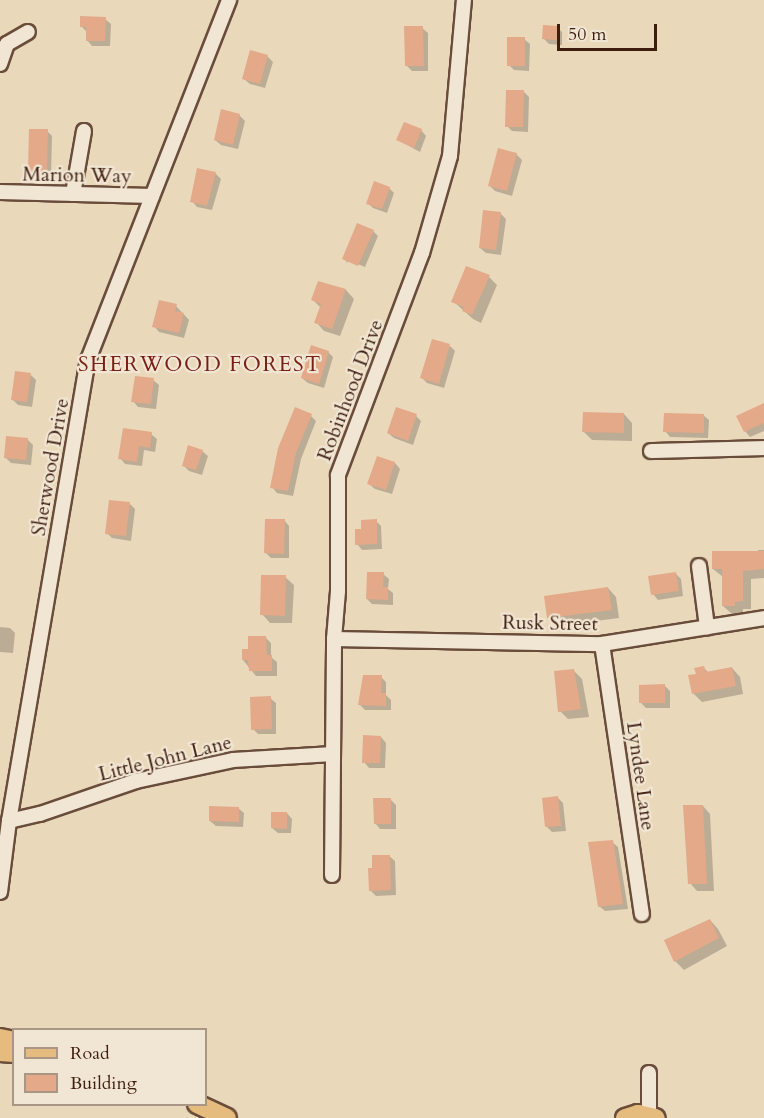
<!DOCTYPE html>
<html>
<head>
<meta charset="utf-8">
<style>
  body { margin:0 }
  #map { position:relative; width:764px; height:1118px; overflow:hidden; background:#ead8bb; font-family:Cardo,serif }
  div>[style] { position:absolute }
  .shadow>* { inset:0; background:#0003 }
  .building>* { inset:0; background:#e3a989 }
  .roads { filter:drop-shadow(2px 0 #694c3a) drop-shadow(-2px 0 #694c3a) drop-shadow(0 2px #694c3a) drop-shadow(0 -2px #694c3a) }
  .minor>* { height:14px; margin:-7px; padding:0 7px; transform-origin:7px; border-radius:7px; background:#f1e6d3 }
  .major>* { height:18px; margin:-9px; padding:0 9px; transform-origin:9px; border-radius:9px; background:#e5bc7e }
  span { translate:-50% -50%; white-space:nowrap; text-align:center; line-height:1.15; -webkit-text-stroke:4.5px #f1e6d3; paint-order:stroke }
  .street-label { font-size:20px; color:#3e1d0f }
  .neighbourhood-label { font-size:21px; color:#7a1f14; letter-spacing:1.5px }
  .legend { position:absolute; left:12px; top:1028px; width:195px; height:78px; box-sizing:border-box; background:#f1e6d3; border:2px solid #a99685; margin:0; padding:8px 10px; list-style:none; font-size:18px; color:#3e1d0f }
  .legend li { display:flex; align-items:center; gap:12px; height:30px }
  .legend b { width:30px; border:2px solid #a99685 }
  .scale { position:absolute; left:557px; top:24px; width:100px; height:27px; box-sizing:border-box; border:3px solid #3e1d0f; border-top:0; padding-left:8px; font-size:18px; line-height:21px; white-space:nowrap; color:#3e1d0f; -webkit-text-stroke:4px #f1e6d3; paint-order:stroke }
</style>
</head>
<body>
<div id="map">
  <div class="shadow">
    <i style="clip-path:polygon(105px 19px,111px 24px,110px 46px,92px 46px,87px 40px,87px 32px,81px 26px)"></i>
    <i style="clip-path:polygon(557px 27px,562px 32px,562px 45px,549px 44px,544px 39px)"></i>
    <i style="clip-path:polygon(422px 28px,428px 33px,428px 71px,412px 71px,407px 66px)"></i>
    <i style="clip-path:polygon(524px 39px,530px 44px,529px 71px,514px 70px,509px 65px)"></i>
    <i style="clip-path:polygon(267px 56px,273px 62px,265px 88px,250px 84px,244px 79px)"></i>
    <i style="clip-path:polygon(524px 92px,529px 97px,528px 132px,512px 131px,507px 126px)"></i>
    <i style="clip-path:polygon(239px 115px,245px 121px,238px 149px,221px 145px,215px 140px)"></i>
    <i style="clip-path:polygon(421px 130px,426px 136px,420px 152px,398px 140px)"></i>
    <i style="clip-path:polygon(47px 131px,52px 136px,51px 176px,34px 176px,29px 170px)"></i>
    <i style="clip-path:polygon(516px 154px,522px 160px,512px 196px,495px 191px,490px 186px)"></i>
    <i style="clip-path:polygon(198px 170px,216px 174px,221px 179px,212px 210px,197px 207px,192px 201px)"></i>
    <i style="clip-path:polygon(389px 188px,394px 193px,387px 213px,373px 208px,368px 203px)"></i>
    <i style="clip-path:polygon(500px 213px,506px 219px,501px 255px,486px 253px,480px 248px)"></i>
    <i style="clip-path:polygon(373px 231px,378px 236px,365px 267px,348px 260px,348px 263px,343px 258px)"></i>
    <i style="clip-path:polygon(489px 277px,497px 285px,481px 323px,473px 319px,453px 301px)"></i>
    <i style="clip-path:polygon(319px 283px,346px 290px,354px 299px,340px 336px,324px 331px,316px 322px,321px 308px,313px 300px)"></i>
    <i style="clip-path:polygon(176px 306px,189px 320px,184px 338px,159px 332px,154px 326px)"></i>
    <i style="clip-path:polygon(450px 346px,455px 351px,444px 388px,427px 383px,422px 378px)"></i>
    <i style="clip-path:polygon(328px 352px,333px 357px,324px 388px,308px 383px,302px 378px)"></i>
    <i style="clip-path:polygon(31px 375px,36px 380px,32px 407px,18px 405px,13px 400px)"></i>
    <i style="clip-path:polygon(153px 380px,159px 385px,156px 409px,138px 407px,133px 401px)"></i>
    <i style="clip-path:polygon(764px 408px,764px 431px,750px 437px,745px 431px)"></i>
    <i style="clip-path:polygon(624px 414px,632px 423px,632px 441px,592px 440px,584px 432px)"></i>
    <i style="clip-path:polygon(703px 415px,709px 420px,708px 438px,670px 437px,665px 431px)"></i>
    <i style="clip-path:polygon(311px 416px,316px 421px,301px 459px,293px 496px,277px 493px,272px 487px)"></i>
    <i style="clip-path:polygon(416px 416px,421px 421px,413px 445px,394px 438px,388px 433px)"></i>
    <i style="clip-path:polygon(151px 434px,157px 439px,155px 452px,144px 450px,142px 466px,125px 464px,120px 458px)"></i>
    <i style="clip-path:polygon(27px 439px,33px 445px,31px 465px,11px 463px,6px 458px)"></i>
    <i style="clip-path:polygon(202px 451px,208px 456px,202px 475px,189px 471px,183px 465px)"></i>
    <i style="clip-path:polygon(378px 458px,395px 463px,400px 469px,392px 494px,375px 489px,369px 484px)"></i>
    <i style="clip-path:polygon(130px 504px,135px 509px,131px 541px,112px 538px,107px 533px)"></i>
    <i style="clip-path:polygon(284px 520px,289px 526px,289px 558px,271px 558px,266px 553px)"></i>
    <i style="clip-path:polygon(376px 521px,381px 526px,382px 549px,362px 550px,357px 544px)"></i>
    <i style="clip-path:polygon(758px 550px,764px 550px,764px 578px,751px 579px,751px 609px,743px 609px,743px 614px,732px 614px,723px 606px,723px 577px,713px 569px,758px 553px)"></i>
    <i style="clip-path:polygon(675px 573px,681px 579px,683px 596px,658px 600px,653px 594px)"></i>
    <i style="clip-path:polygon(383px 574px,389px 579px,388px 589px,393px 593px,393px 605px,372px 604px,367px 599px)"></i>
    <i style="clip-path:polygon(285px 577px,294px 585px,292px 623px,270px 623px,262px 614px)"></i>
    <i style="clip-path:polygon(608px 588px,616px 597px,619px 618px,557px 626px,549px 618px)"></i>
    <i style="clip-path:polygon(0 627px,10px 628px,15px 633px,13px 653px,0 652px)"></i>
    <i style="clip-path:polygon(266px 638px,271px 643px,271px 657px,277px 662px,277px 676px,256px 676px,243px 660px)"></i>
    <i style="clip-path:polygon(704px 668px,709px 673px,732px 668px,740px 677px,743px 694px,702px 702px,693px 693px,697px 675px)"></i>
    <i style="clip-path:polygon(573px 670px,582px 679px,589px 717px,568px 719px,560px 711px)"></i>
    <i style="clip-path:polygon(381px 677px,386px 682px,386px 695px,391px 700px,391px 710px,365px 710px,360px 705px)"></i>
    <i style="clip-path:polygon(664px 685px,670px 691px,670px 708px,646px 708px,641px 703px)"></i>
    <i style="clip-path:polygon(270px 698px,276px 703px,276px 734px,258px 734px,253px 729px)"></i>
    <i style="clip-path:polygon(381px 737px,386px 743px,385px 768px,369px 768px,364px 762px)"></i>
    <i style="clip-path:polygon(558px 798px,563px 803px,566px 831px,552px 832px,547px 827px)"></i>
    <i style="clip-path:polygon(390px 799px,396px 805px,396px 829px,380px 829px,375px 823px)"></i>
    <i style="clip-path:polygon(703px 806px,710px 814px,714px 891px,697px 891px,690px 883px)"></i>
    <i style="clip-path:polygon(238px 808px,244px 813px,243px 827px,216px 826px,210px 821px)"></i>
    <i style="clip-path:polygon(287px 813px,292px 819px,291px 833px,278px 833px,272px 828px)"></i>
    <i style="clip-path:polygon(612px 842px,618px 847px,628px 909px,605px 911px,599px 906px)"></i>
    <i style="clip-path:polygon(389px 856px,395px 861px,396px 895px,376px 896px,370px 890px)"></i>
    <i style="clip-path:polygon(710px 920px,718px 929px,727px 946px,684px 970px,675px 961px,666px 941px)"></i>
  </div>
  <div class="building">
    <i style="clip-path:polygon(80px 16px,106px 17px,105px 41px,86px 41px,86px 27px,80px 27px)"></i>
    <i style="clip-path:polygon(543px 25px,558px 26px,557px 40px,542px 39px)"></i>
    <i style="clip-path:polygon(404px 26px,423px 26px,424px 66px,405px 66px)"></i>
    <i style="clip-path:polygon(507px 37px,525px 37px,525px 66px,507px 66px)"></i>
    <i style="clip-path:polygon(250px 50px,268px 55px,260px 84px,242px 79px)"></i>
    <i style="clip-path:polygon(506px 90px,524px 90px,523px 127px,505px 127px)"></i>
    <i style="clip-path:polygon(221px 109px,240px 114px,233px 145px,214px 140px)"></i>
    <i style="clip-path:polygon(404px 122px,422px 129px,414px 148px,396px 140px)"></i>
    <i style="clip-path:polygon(29px 129px,48px 129px,47px 172px,28px 171px)"></i>
    <i style="clip-path:polygon(498px 148px,517px 153px,507px 191px,488px 186px)"></i>
    <i style="clip-path:polygon(197px 168px,216px 172px,207px 206px,190px 202px)"></i>
    <i style="clip-path:polygon(374px 181px,390px 187px,382px 209px,366px 204px)"></i>
    <i style="clip-path:polygon(483px 210px,501px 212px,496px 250px,479px 248px)"></i>
    <i style="clip-path:polygon(357px 223px,374px 230px,358px 266px,342px 259px)"></i>
    <i style="clip-path:polygon(466px 266px,490px 275px,472px 315px,462px 311px,464px 307px,451px 302px)"></i>
    <i style="clip-path:polygon(318px 281px,346px 289px,332px 329px,314px 323px,321px 304px,311px 300px)"></i>
    <i style="clip-path:polygon(159px 300px,177px 304px,175px 311px,184px 313px,179px 333px,152px 327px)"></i>
    <i style="clip-path:polygon(432px 339px,450px 344px,439px 384px,420px 378px)"></i>
    <i style="clip-path:polygon(311px 345px,329px 351px,319px 384px,301px 378px)"></i>
    <i style="clip-path:polygon(15px 371px,31px 373px,27px 402px,11px 400px)"></i>
    <i style="clip-path:polygon(135px 376px,154px 378px,151px 404px,131px 402px)"></i>
    <i style="clip-path:polygon(764px 403px,764px 423px,744px 432px,736px 416px)"></i>
    <i style="clip-path:polygon(295px 407px,312px 414px,296px 453px,288px 491px,270px 488px,278px 448px)"></i>
    <i style="clip-path:polygon(396px 407px,417px 414px,408px 441px,387px 433px)"></i>
    <i style="clip-path:polygon(583px 412px,624px 413px,624px 433px,582px 432px)"></i>
    <i style="clip-path:polygon(664px 413px,704px 414px,704px 433px,663px 432px)"></i>
    <i style="clip-path:polygon(123px 428px,152px 432px,150px 448px,139px 446px,137px 462px,118px 459px)"></i>
    <i style="clip-path:polygon(6px 436px,28px 438px,26px 460px,4px 458px)"></i>
    <i style="clip-path:polygon(188px 445px,203px 450px,196px 470px,182px 466px)"></i>
    <i style="clip-path:polygon(377px 456px,395px 462px,386px 490px,367px 484px)"></i>
    <i style="clip-path:polygon(109px 500px,130px 502px,126px 536px,105px 534px)"></i>
    <i style="clip-path:polygon(265px 519px,285px 519px,284px 554px,264px 553px)"></i>
    <i style="clip-path:polygon(377px 519px,377px 544px,355px 545px,355px 529px,361px 529px,361px 520px)"></i>
    <i style="clip-path:polygon(712px 551px,764px 551px,764px 569px,743px 571px,743px 601px,735px 602px,735px 606px,722px 606px,722px 569px,712px 569px)"></i>
    <i style="clip-path:polygon(367px 572px,384px 572px,383px 587px,388px 587px,388px 600px,366px 599px)"></i>
    <i style="clip-path:polygon(676px 572px,679px 591px,651px 595px,648px 576px)"></i>
    <i style="clip-path:polygon(261px 575px,286px 575px,285px 616px,260px 615px)"></i>
    <i style="clip-path:polygon(608px 587px,612px 610px,547px 618px,544px 596px)"></i>
    <i style="clip-path:polygon(248px 636px,266px 636px,267px 655px,272px 655px,272px 671px,249px 671px,248px 660px,242px 660px,242px 649px,248px 649px)"></i>
    <i style="clip-path:polygon(704px 666px,706px 672px,732px 667px,736px 686px,692px 694px,688px 675px,696px 674px,694px 668px)"></i>
    <i style="clip-path:polygon(574px 669px,581px 709px,558px 712px,554px 671px)"></i>
    <i style="clip-path:polygon(363px 675px,382px 675px,381px 693px,386px 693px,386px 706px,358px 705px)"></i>
    <i style="clip-path:polygon(665px 684px,665px 703px,639px 703px,639px 685px)"></i>
    <i style="clip-path:polygon(271px 696px,272px 729px,251px 730px,250px 697px)"></i>
    <i style="clip-path:polygon(363px 735px,381px 736px,380px 763px,362px 763px)"></i>
    <i style="clip-path:polygon(558px 796px,561px 826px,545px 827px,542px 798px)"></i>
    <i style="clip-path:polygon(373px 798px,391px 798px,391px 824px,374px 824px)"></i>
    <i style="clip-path:polygon(683px 805px,703px 805px,707px 884px,688px 884px)"></i>
    <i style="clip-path:polygon(209px 806px,239px 807px,239px 822px,209px 821px)"></i>
    <i style="clip-path:polygon(271px 812px,287px 812px,287px 829px,271px 828px)"></i>
    <i style="clip-path:polygon(613px 840px,623px 904px,598px 907px,588px 842px)"></i>
    <i style="clip-path:polygon(372px 855px,390px 855px,391px 890px,369px 891px,368px 868px,372px 868px)"></i>
    <i style="clip-path:polygon(710px 919px,719px 938px,674px 962px,664px 940px)"></i>
  </div>
  <div class="roads">
    <div class="minor">
      <i style="left:0;top:64px;width:21px;rotate:-71deg"></i>
      <i style="left:7px;top:44px;width:24px;rotate:-30deg"></i>
      <i style="left:0;top:192px;width:152px;rotate:1.5deg"></i>
      <i style="left:73px;top:194px;width:64px;rotate:-80.1deg"></i>
      <i style="left:651px;top:451px;width:113px;rotate:-1.5deg"></i>
      <i style="left:699px;top:566px;width:62px;rotate:82.5deg"></i>
      <i style="left:334px;top:639px;width:268px;rotate:1.1deg"></i>
      <i style="left:602px;top:644px;width:164px;rotate:-9.1deg"></i>
      <i style="left:602px;top:644px;width:273px;rotate:81.6deg"></i>
      <i style="left:9px;top:821px;width:32px;rotate:-13deg"></i>
      <i style="left:40px;top:814px;width:102px;rotate:-19deg"></i>
      <i style="left:136px;top:781px;width:99px;rotate:-12.2deg"></i>
      <i style="left:233px;top:760px;width:100px;rotate:-3.4deg"></i>
      <i style="left:332px;top:875px;width:236px;rotate:-89.5deg"></i>
      <i style="left:334px;top:639px;width:48px;rotate:-85.2deg"></i>
      <i style="left:338px;top:591px;width:116px;rotate:-90deg"></i>
      <i style="left:338px;top:475px;width:237px;rotate:-69.3deg"></i>
      <i style="left:422px;top:253px;width:101px;rotate:-73.9deg"></i>
      <i style="left:450px;top:156px;width:157px;rotate:-84.9deg"></i>
      <i style="left:0;top:892px;width:72px;rotate:-82.8deg"></i>
      <i style="left:9px;top:821px;width:468px;rotate:-80.3deg"></i>
      <i style="left:88px;top:360px;width:387px;rotate:-68.6deg"></i>
      <i style="left:649px;top:1073px;width:42px;rotate:90deg"></i>
    </div>
    <div class="major">
      <i style="left:0;top:1038px;width:14px;rotate:12deg"></i>
      <i style="left:0;top:1052px;width:14px;rotate:4deg"></i>
      <i style="left:197px;top:1104px;width:33px;rotate:25deg"></i>
      <i style="left:625px;top:1118px;width:14px;rotate:-17deg"></i>
      <i style="left:638px;top:1114px;width:18px;rotate:13deg"></i>
    </div>
  </div>
  <div class="street-label">
    <span style="left:77px;top:175px;rotate:1deg">Marion Way</span>
    <span style="left:350px;top:390px;rotate:-69deg">Robinhood Drive</span>
    <span style="left:50px;top:467px;rotate:-80deg">Sherwood Drive</span>
    <span style="left:550px;top:623px;rotate:1deg">Rusk Street</span>
    <span style="left:165px;top:758px;rotate:-14deg">Little John Lane</span>
    <span style="left:641px;top:776px;rotate:82deg">Lyndee Lane</span>
  </div>
  <div class="neighbourhood-label">
    <span style="left:200px;top:365px">SHERWOOD FOREST</span>
  </div>
  <ul class="legend">
  <li><b style="height:8px;background:#e5bc7e"></b>Road</li>
  <li><b style="height:16px;background:#e3a989"></b>Building</li>
  </ul>
  <div class="scale">50 m</div>
</div>
</body>
</html>
